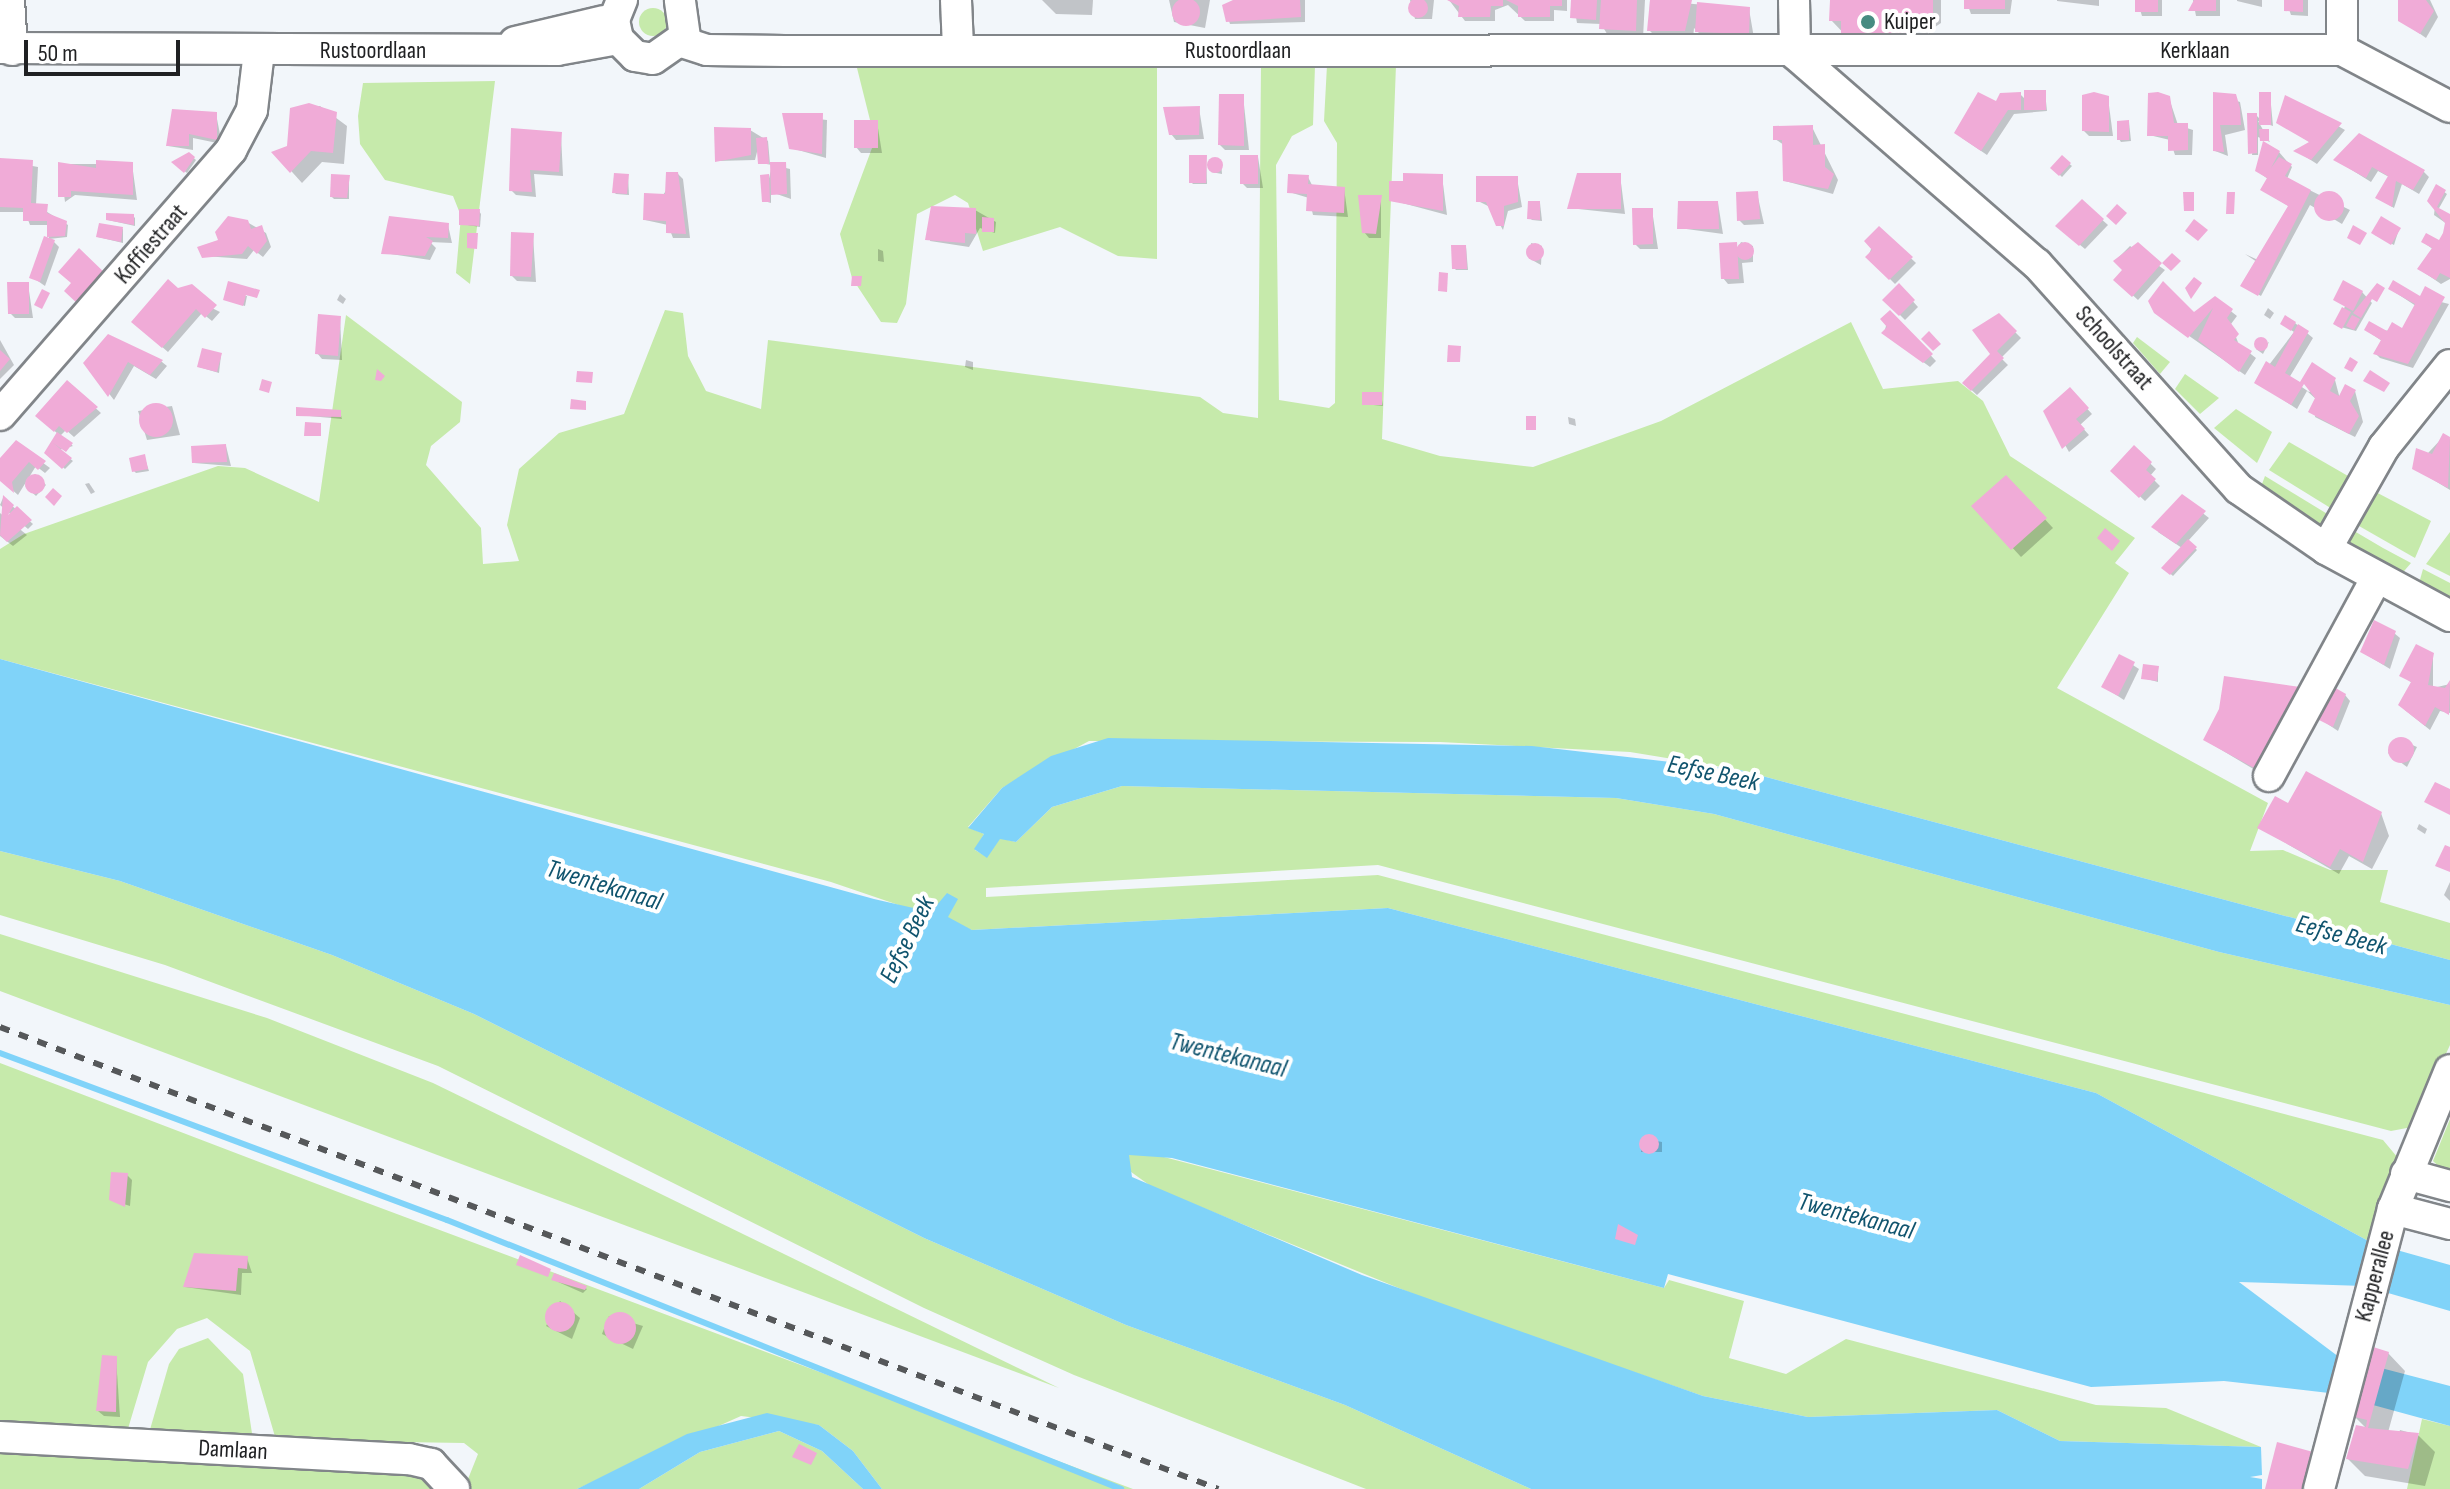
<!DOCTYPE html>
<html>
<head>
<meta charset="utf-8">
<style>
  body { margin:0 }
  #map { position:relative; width:2450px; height:1489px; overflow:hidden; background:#f2f6fa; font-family:"Sofia Sans Condensed",sans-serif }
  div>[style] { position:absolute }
  .green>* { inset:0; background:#c6eaab }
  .round { border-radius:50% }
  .water>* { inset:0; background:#80d3f9 }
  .shadow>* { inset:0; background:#0003 }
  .stream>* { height:6px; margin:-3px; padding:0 3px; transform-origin:3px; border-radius:3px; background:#80d3f9 }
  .building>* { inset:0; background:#f0abd7 }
  .roads { filter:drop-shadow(2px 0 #818589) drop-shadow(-2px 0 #818589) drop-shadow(0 2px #818589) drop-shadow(0 -2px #818589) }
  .minor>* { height:30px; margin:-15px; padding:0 15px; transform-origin:15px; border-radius:15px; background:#fff }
  .rail>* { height:6px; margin-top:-3px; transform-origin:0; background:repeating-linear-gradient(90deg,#56585a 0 10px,transparent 0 20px) }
  .dots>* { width:22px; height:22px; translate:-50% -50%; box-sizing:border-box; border:4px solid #fff; border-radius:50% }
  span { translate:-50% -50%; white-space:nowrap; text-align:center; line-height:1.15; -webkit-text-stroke:8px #fff; paint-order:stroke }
  .poi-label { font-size:24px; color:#202123 }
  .left { translate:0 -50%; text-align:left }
  .street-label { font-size:24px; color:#202123 }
  .water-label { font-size:26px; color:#10546e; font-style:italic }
  .scale { position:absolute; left:24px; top:40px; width:156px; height:36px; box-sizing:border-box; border:4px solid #202123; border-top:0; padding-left:10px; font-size:24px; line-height:28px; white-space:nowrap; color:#202123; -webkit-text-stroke:6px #fff; paint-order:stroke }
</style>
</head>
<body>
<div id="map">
  <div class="green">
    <i class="round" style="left:639px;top:8px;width:28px;height:28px"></i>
    <i style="clip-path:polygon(1157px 65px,1157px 259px,1118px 256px,1060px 227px,983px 251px,968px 203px,955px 195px,917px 214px,906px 304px,897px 323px,881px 322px,852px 278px,840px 234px,875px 140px,857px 68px)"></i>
    <i style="clip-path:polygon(1261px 65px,1315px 66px,1313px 125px,1292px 136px,1276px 165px,1279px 400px,1329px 408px,1335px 403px,1337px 143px,1324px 121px,1327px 65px,1396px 65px,1382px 439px,1440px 456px,1533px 467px,1661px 421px,1851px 322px,1883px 389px,1958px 381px,1983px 401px,2010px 456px,2135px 538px,2115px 563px,2129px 573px,2057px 688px,2268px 803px,2250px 851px,2283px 850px,2330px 870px,2388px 870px,2380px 902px,2450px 923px,2450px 960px,1740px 770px,1630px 752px,1440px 742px,1089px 741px,1002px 788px,968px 827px,984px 834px,975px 850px,987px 857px,1000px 838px,1016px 842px,1052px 807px,1122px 786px,1616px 798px,1714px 814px,2219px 952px,2450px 1005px,2450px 1045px,2412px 1127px,2391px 1131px,1378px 865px,986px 888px,986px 897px,1378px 875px,2383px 1140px,2398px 1158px,2372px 1243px,2096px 1093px,1388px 908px,972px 930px,831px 882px,0 659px,0 549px,24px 534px,218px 466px,245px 468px,319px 502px,346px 315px,462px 402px,460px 422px,431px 446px,426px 465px,481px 528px,483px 564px,519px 561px,507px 525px,519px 469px,559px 433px,624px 414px,665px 310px,683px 313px,688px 356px,706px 391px,761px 409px,768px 340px,1200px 397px,1223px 413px,1258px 418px)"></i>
    <i style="clip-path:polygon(495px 81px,470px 284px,456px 273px,461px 216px,453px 196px,385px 180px,360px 144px,358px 116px,363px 83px)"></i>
    <i style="clip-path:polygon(2137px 337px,2170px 362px,2160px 374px,2133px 343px)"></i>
    <i style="clip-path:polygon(2185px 374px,2219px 398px,2200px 414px,2175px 389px)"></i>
    <i style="clip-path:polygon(2236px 409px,2272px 432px,2257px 463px,2214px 428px)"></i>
    <i style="clip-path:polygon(2289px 442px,2355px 480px,2337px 512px,2269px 470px)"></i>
    <i style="clip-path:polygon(2265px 476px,2334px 518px,2324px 536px,2259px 492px)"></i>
    <i style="clip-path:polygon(2370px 489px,2431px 521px,2415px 558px,2352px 522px)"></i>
    <i style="clip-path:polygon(2349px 528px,2383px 548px,2411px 563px,2399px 577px,2338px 545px)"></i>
    <i style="clip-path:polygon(2450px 532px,2450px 576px,2426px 564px)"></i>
    <i style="clip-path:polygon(2423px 569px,2450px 583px,2450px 604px,2418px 587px)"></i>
    <i style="clip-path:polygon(0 851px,120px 881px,332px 955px,474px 1014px,924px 1238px,1126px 1325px,1345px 1405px,1531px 1489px,1366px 1489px,1074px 1375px,924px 1308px,438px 1066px,165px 965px,0 915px)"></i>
    <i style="clip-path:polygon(0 934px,267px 1018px,433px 1083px,1059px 1388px,0 991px)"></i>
    <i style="clip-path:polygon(0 1063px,346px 1195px,1133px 1489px,882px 1489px,853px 1451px,819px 1425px,741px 1416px,577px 1489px,464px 1489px,478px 1454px,464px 1443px,276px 1440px,250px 1351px,207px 1318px,177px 1329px,148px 1362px,127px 1432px,0 1424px)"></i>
    <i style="clip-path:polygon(2450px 1119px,2450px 1177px,2433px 1161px)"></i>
    <i style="clip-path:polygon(1141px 1151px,1664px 1288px,1669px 1280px,1744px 1301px,1729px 1358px,1786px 1374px,1846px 1339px,2096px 1405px,2166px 1408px,2261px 1447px,2060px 1441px,1997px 1410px,1808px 1417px,1703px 1396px,1445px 1307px,1152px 1187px,1127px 1169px,1129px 1155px)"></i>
    <i style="clip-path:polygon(208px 1338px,243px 1374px,253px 1440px,149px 1433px,169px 1364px,179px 1349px)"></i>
    <i style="clip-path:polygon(2422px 1419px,2450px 1426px,2450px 1489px,2407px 1489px)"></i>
    <i style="clip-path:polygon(779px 1431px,822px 1451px,863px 1489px,639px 1489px,700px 1452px)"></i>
    <i style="clip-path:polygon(0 1443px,213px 1453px,456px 1468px,446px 1489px,0 1489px)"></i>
  </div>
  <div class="water">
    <i style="clip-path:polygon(0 659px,874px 899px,931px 912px,947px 893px,958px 899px,948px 917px,972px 930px,1388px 908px,2096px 1093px,2372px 1243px,2450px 1265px,2450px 1311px,2364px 1286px,2239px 1282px,2339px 1357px,2450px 1386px,2450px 1426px,2329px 1393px,2224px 1381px,2091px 1387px,1668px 1274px,1664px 1288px,1172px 1158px,1129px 1155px,1132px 1177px,1362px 1275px,1703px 1396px,1808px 1417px,1997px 1410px,2060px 1441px,2261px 1447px,2262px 1475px,2250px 1477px,2262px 1479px,2262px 1489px,1531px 1489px,1345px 1405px,1126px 1325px,924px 1238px,474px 1014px,332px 955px,120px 881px,0 851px)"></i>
    <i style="clip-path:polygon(1108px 738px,1532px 746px,1740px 770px,2450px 960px,2450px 1005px,2219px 952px,1714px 814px,1616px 798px,1122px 786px,1052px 807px,1016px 842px,1000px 839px,987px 858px,974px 849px,984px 834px,968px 828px,1002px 788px,1051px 756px)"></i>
    <i style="clip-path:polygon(767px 1413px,819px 1425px,853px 1451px,882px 1489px,863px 1489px,822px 1451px,779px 1431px,700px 1452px,639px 1489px,577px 1489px,687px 1434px)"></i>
  </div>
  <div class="shadow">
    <i style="clip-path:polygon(1042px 0,1093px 0,1092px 15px,1056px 14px)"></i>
    <i style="clip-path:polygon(1210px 0,1205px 28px,1174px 22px,1169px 0)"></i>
    <i style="clip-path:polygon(1234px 0,1305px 0,1305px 22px,1230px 24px,1224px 6px)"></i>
    <i style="clip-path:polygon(1410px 0,1434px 0,1432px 19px,1415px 19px)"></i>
    <i style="clip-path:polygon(1449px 0,1567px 0,1567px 11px,1554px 10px,1554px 21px,1525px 21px,1508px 5px,1495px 10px,1495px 21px,1465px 21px)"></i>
    <i style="clip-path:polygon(1573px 0,1645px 0,1643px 38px,1609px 37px,1601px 24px,1577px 23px)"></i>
    <i style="clip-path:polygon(1650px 0,1749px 9px,1754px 38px,1702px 36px,1694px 28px,1693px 39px,1657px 38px,1649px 30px)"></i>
    <i style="clip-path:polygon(1832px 0,1941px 0,1941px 23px,1926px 33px,1923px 24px,1914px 24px,1914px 41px,1852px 42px,1831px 20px)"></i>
    <i style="clip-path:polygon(1966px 0,2012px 0,2010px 14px,1971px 14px)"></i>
    <i style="clip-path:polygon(2099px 0,2099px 6px,2057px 1px,2057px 0)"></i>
    <i style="clip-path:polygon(2137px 0,2162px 0,2162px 16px,2142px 16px)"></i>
    <i style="clip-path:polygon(2193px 0,2220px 0,2220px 16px,2196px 16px)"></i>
    <i style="clip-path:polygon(2262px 0,2262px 7px,2237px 1px,2237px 0)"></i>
    <i style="clip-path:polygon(2286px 0,2308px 0,2308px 16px,2291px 15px)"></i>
    <i style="clip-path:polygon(2401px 0,2430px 0,2438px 17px,2426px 38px,2400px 20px)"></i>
    <i style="clip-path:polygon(2020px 94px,2026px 100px,2045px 92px,2047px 111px,2014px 114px,1987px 155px,1962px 138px,1997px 104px)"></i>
    <i style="clip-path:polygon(2154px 94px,2169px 98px,2178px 125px,2193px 130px,2192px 155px,2175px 155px,2170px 140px,2149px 135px)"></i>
    <i style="clip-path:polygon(2215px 94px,2240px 102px,2245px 130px,2225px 135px,2228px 156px,2215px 151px)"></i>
    <i style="clip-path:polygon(2270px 94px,2273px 126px,2258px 121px,2270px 142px,2258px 137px,2258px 155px,2252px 155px,2256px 115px,2261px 120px)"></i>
    <i style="clip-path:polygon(1243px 96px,1249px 150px,1225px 150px,1220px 145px)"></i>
    <i style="clip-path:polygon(2287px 97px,2345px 130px,2317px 164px,2295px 150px,2311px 143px,2278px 122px)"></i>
    <i style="clip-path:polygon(2108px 98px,2113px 136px,2089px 136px,2084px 131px)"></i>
    <i style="clip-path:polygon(320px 106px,347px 126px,344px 164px,322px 162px,302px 183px,275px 153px,289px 147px,292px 110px)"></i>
    <i style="clip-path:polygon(1199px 108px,1204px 139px,1176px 140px,1171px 134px)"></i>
    <i style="clip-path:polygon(216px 114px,222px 144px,193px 138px,193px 150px,168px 146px,168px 134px)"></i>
    <i style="clip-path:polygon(784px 115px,827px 120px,826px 158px,791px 148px)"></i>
    <i style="clip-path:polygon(877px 122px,882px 153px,861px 153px,856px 147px)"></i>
    <i style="clip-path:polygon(2129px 122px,2131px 141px,2121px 142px,2119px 139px)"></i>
    <i style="clip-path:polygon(1812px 127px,1838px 180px,1833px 194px,1785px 181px,1784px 145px,1775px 139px)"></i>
    <i style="clip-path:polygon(750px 130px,768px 141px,770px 164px,790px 169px,791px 199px,771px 192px,771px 203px,764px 201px,772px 165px,760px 163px,759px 144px,755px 160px,717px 161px)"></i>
    <i style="clip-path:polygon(561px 134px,563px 176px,534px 174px,536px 197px,516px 195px,511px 190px)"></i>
    <i style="clip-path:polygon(2279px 152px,2292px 167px,2287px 179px,2350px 210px,2342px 224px,2310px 205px,2261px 296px,2245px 287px,2257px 262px,2245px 254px,2258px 260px,2290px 207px,2262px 190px,2268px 179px,2257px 171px)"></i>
    <i style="clip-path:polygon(189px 154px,196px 160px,187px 173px,174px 163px)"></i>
    <i style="clip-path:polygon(1206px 157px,1207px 184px,1193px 184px,1191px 182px)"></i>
    <i style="clip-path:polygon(1258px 157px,1263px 188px,1247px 188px,1242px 183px)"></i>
    <i style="clip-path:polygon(2062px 158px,2072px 166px,2062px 177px,2053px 168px)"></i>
    <i style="clip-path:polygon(0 160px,38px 167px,36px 205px,68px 225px,67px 237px,49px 239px,49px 225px,30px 225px,25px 212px,0 212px)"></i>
    <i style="clip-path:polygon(2336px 160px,2423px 171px,2429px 177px,2419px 194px,2402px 184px,2394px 208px,2378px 198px,2389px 177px,2378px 171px,2371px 182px)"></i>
    <i style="clip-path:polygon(1212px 161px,1221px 161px,1222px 174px,1211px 172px)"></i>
    <i style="clip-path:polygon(60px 164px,132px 164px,137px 200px,75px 195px,65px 202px)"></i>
    <i style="clip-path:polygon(678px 174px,683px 179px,690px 238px,673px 238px,668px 225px,645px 220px)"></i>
    <i style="clip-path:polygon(1620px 175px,1625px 214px,1569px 208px)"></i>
    <i style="clip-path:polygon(628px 176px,629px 195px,616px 194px,614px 192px)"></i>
    <i style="clip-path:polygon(1442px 176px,1447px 215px,1391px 200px)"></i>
    <i style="clip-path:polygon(349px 177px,349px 199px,334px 199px,332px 197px)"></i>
    <i style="clip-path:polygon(1308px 177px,1313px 187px,1344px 188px,1348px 217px,1313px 215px,1309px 198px,1289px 192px)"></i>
    <i style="clip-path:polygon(1517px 178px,1522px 207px,1508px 211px,1503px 230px,1490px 207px,1478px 201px)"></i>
    <i style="clip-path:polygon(2437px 187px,2447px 194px,2438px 210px,2450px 216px,2450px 279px,2441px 284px,2419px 269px,2434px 250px,2423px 242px,2440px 243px,2447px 224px,2434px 215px)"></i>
    <i style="clip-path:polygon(1757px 193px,1764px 224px,1744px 225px,1739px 220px)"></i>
    <i style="clip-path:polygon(1381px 197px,1381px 238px,1369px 238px,1364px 232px)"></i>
    <i style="clip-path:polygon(2082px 202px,2108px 225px,2085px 249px,2063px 231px)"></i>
    <i style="clip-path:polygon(1540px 203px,1542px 221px,1532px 220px,1530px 218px)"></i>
    <i style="clip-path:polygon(1718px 203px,1723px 234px,1679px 228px)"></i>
    <i style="clip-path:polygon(932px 208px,975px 210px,996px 222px,995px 233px,980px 228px,969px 247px,930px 241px)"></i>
    <i style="clip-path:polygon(1652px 210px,1658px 249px,1640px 249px,1635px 244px)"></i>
    <i style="clip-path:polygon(481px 214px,480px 227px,461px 224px,479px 211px)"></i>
    <i style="clip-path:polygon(135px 218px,135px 226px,108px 220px,133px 216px)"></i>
    <i style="clip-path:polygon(247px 222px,266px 233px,271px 247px,263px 257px,254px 250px,247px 259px,203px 256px)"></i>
    <i style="clip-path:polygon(448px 225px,452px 243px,430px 242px,436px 248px,430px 260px,384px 253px)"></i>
    <i style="clip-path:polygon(1879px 228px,1916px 263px,1895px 284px,1868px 257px)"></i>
    <i style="clip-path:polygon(123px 229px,123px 243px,98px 237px)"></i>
    <i style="clip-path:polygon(2399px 229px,2394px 245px,2375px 235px)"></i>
    <i style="clip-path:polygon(533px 235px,536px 282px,517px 281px,512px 276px)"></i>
    <i style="clip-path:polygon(54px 242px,59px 247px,45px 286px,32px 277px)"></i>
    <i style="clip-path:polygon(1741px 242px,1753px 246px,1753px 262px,1742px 263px,1744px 283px,1728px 284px,1723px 278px)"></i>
    <i style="clip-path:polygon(1531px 243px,1542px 246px,1541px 265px,1532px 260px)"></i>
    <i style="clip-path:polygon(2130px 246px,2165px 270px,2138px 300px,2116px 280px,2124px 270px,2115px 261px)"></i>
    <i style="clip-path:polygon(1466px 247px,1468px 270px,1456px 270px,1454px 268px)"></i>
    <i style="clip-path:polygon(878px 249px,883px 251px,884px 262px,878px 261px)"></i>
    <i style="clip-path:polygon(28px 284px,33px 318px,15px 318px,10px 313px)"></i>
    <i style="clip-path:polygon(1899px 286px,1918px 307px,1905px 320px,1885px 300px)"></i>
    <i style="clip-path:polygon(2390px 289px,2449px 304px,2413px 368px,2380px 358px,2375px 353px,2382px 341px,2366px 330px,2403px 331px,2416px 306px)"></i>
    <i style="clip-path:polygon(178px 291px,220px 312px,212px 321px,202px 313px,168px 352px,139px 327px)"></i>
    <i style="clip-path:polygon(2362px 292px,2372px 303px,2356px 331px,2337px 326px,2345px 306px)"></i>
    <i style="clip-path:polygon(261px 293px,247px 296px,245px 306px,226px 300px)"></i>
    <i style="clip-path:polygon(340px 294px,346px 299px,343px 304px,337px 300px)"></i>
    <i style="clip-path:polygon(2214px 298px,2237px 316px,2231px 324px,2239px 345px,2256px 358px,2245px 375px,2162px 317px,2195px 315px)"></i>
    <i style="clip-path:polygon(2268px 308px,2274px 313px,2270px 319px,2264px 315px)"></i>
    <i style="clip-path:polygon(1890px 312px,1936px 361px,1930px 367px,1884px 333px)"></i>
    <i style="clip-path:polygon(1999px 316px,2021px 338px,2001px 358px,2008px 365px,1977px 395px,1964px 383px,1993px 355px)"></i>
    <i style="clip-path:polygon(340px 318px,342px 360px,322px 359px,317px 353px)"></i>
    <i style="clip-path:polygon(2295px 323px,2313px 338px,2289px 378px,2309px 392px,2335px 380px,2340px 399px,2355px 391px,2363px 422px,2355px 437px,2315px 417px,2317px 400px,2307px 391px,2297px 409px,2256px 382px,2294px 332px,2284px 325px)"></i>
    <i style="clip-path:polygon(108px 336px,162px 362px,167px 366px,156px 379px,134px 366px,114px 400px,85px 363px)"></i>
    <i style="clip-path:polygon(0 340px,14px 365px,0 379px)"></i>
    <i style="clip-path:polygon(2269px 342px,2263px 354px,2256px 349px)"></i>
    <i style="clip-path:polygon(221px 355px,219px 373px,199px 367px)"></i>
    <i style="clip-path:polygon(966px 360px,973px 362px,973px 370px,965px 367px)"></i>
    <i style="clip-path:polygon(68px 383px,101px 413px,74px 437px,66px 430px,60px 436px,73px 446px,59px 450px,73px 461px,65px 469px,47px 453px,58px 434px,38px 416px)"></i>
    <i style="clip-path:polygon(2070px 390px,2092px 414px,2080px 425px,2089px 435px,2069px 452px,2046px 411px)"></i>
    <i style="clip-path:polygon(1381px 394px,1383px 406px,1364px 404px)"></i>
    <i style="clip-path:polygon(172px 406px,180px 435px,147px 440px,138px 411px)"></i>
    <i style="clip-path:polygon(340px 412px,342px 419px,298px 415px)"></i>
    <i style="clip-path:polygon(1568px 417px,1575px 419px,1576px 426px,1569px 424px)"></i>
    <i style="clip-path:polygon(2444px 436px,2450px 439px,2450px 490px,2414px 468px)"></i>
    <i style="clip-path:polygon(16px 443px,50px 468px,45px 473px,36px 466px,18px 495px,0 479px,0 461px)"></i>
    <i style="clip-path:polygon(226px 446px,231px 466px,194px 463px)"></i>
    <i style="clip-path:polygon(2134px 448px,2156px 469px,2150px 476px,2160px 486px,2145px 501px,2113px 471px)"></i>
    <i style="clip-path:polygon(144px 456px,149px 471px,136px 473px,134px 471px)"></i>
    <i style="clip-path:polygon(35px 474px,46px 485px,36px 496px,25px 486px)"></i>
    <i style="clip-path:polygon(2006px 477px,2053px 528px,2021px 557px,1974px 506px)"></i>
    <i style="clip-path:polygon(89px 483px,95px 492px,91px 494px,85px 484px)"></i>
    <i style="clip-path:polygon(2182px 497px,2209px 518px,2188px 541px,2197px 550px,2173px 576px,2164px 568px,2182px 548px,2158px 532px)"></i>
    <i style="clip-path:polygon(3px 498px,33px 524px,28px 529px,0 505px)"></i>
    <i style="clip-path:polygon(0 513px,27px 535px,13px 546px,0 536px)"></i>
    <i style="clip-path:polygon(2394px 633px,2400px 638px,2390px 669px,2362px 652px)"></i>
    <i style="clip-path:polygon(2433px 655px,2433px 688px,2450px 684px,2450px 713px,2440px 711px,2430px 730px,2405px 710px,2412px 683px,2402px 675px)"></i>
    <i style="clip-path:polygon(2119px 656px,2139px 669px,2124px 700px,2104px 687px)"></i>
    <i style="clip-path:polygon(2158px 668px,2158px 682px,2143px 678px)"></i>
    <i style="clip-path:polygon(2299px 689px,2307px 697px,2265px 776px,2205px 740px)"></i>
    <i style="clip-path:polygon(2345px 695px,2350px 701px,2338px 731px,2317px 717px)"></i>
    <i style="clip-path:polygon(2396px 738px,2417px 747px,2407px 767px,2388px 753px)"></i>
    <i style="clip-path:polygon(2289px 806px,2381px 813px,2389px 836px,2372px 869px,2349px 856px,2339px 874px,2260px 828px)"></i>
    <i style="clip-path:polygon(2419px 824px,2427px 829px,2425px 834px,2417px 829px)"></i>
    <i style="clip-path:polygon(2450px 882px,2450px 901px,2444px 895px)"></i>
    <i style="clip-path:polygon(1642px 1138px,1662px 1142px,1662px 1152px,1641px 1152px)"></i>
    <i style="clip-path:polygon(127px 1175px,132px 1180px,130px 1206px,111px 1200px)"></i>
    <i style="clip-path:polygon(247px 1258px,252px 1273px,242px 1273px,241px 1295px,185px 1287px)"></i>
    <i style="clip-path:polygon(556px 1281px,585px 1288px,587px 1289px,583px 1293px)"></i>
    <i style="clip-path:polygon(560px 1301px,580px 1318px,572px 1339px,546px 1326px)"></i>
    <i style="clip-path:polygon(609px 1316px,643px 1326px,633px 1349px,602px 1334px)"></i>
    <i style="clip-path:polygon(2388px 1353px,2405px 1371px,2387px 1436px,2397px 1439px,2400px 1430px,2418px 1435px,2435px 1452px,2425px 1486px,2365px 1476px,2348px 1459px,2368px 1430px,2353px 1415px)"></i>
    <i style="clip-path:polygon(116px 1358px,120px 1417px,104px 1416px,98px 1411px)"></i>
  </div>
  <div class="stream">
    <i style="left:0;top:1053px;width:477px;rotate:20.5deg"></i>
    <i style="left:447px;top:1220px;width:726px;rotate:21.76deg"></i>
  </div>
  <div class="building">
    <i class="round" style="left:1172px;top:-2px;width:28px;height:28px"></i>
    <i class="round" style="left:1408px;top:-2px;width:20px;height:20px"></i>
    <i style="clip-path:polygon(1233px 0,1300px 0,1301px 17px,1226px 22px,1222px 5px)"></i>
    <i style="clip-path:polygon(1447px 0,1503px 0,1503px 6px,1491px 6px,1490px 17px,1458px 17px,1459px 6px)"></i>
    <i style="clip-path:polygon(1506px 0,1562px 0,1562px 6px,1550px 6px,1550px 17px,1518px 17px,1518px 6px)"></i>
    <i style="clip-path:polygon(1571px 0,1597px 0,1596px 20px,1570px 18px)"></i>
    <i style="clip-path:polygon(1601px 0,1637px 0,1636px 31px,1599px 29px)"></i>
    <i style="clip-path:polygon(1650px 0,1692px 0,1685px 31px,1647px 31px)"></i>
    <i style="clip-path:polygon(1830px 0,1933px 0,1933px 16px,1907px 16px,1907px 34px,1841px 34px,1841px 21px,1829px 21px)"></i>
    <i style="clip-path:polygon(1964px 0,2005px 0,2005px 9px,1964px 9px)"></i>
    <i style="clip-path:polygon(2135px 0,2158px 0,2158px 12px,2135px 12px)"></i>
    <i style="clip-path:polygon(2194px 0,2216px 0,2216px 11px,2188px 11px)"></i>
    <i style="clip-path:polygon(2284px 0,2303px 0,2303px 12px,2284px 11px)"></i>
    <i style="clip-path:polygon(2398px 0,2426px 0,2434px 11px,2420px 34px,2398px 21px)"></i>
    <i style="clip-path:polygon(1697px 2px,1750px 7px,1749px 34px,1695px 32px)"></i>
    <i style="clip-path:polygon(1921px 19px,1934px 19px,1934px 31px,1922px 32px)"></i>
    <i style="clip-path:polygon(2024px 90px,2046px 90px,2046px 110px,2024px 110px)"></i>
    <i style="clip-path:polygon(1978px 92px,1996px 101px,2000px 93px,2021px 92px,2021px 110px,2008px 110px,1981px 151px,1954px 133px)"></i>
    <i style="clip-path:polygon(2094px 92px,2109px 96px,2109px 132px,2082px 131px,2082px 95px)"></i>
    <i style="clip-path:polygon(2158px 92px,2170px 96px,2174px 123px,2188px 123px,2188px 150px,2168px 151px,2168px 136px,2147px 136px,2148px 93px)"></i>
    <i style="clip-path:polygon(2213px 92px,2236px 94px,2240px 108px,2241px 125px,2220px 125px,2224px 152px,2213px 151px)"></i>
    <i style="clip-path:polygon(2259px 92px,2271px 92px,2271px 125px,2259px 125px)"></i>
    <i style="clip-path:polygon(1219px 94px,1244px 94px,1244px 146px,1218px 145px)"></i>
    <i style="clip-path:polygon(2285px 95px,2342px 123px,2311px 160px,2293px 151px,2309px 142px,2276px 123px)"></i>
    <i style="clip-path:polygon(309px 103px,337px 112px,333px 153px,311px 151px,290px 173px,271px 152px,287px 146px,290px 108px)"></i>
    <i style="clip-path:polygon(1200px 106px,1199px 135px,1169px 135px,1163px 107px)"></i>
    <i style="clip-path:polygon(172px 109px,217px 112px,217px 140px,189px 134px,189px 146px,166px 146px)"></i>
    <i style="clip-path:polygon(782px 113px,823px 113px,822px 154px,789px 149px)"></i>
    <i style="clip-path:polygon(2247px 113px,2257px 113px,2257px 153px,2248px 154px)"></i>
    <i style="clip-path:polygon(854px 120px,878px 120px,878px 148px,854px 148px)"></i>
    <i style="clip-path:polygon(2129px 120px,2129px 140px,2117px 140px,2117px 121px)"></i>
    <i style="clip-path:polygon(1813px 125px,1813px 145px,1825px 144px,1825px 167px,1834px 174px,1828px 189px,1783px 181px,1782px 140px,1773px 140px,1773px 126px)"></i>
    <i style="clip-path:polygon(714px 127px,751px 128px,751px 155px,715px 162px)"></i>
    <i style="clip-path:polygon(511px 128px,562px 132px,559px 172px,530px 170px,532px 192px,509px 191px)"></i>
    <i style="clip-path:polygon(2259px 129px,2269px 129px,2269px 141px,2260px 141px)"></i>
    <i style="clip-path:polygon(2359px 133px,2425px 170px,2413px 190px,2396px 181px,2392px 207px,2375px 198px,2388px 176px,2372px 167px,2366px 178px,2333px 160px)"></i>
    <i style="clip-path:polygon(767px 137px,769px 164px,758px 164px,756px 138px)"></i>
    <i style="clip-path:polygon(2263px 141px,2280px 151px,2271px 168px,2279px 157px,2292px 164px,2285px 176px,2311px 190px,2258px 296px,2240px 286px,2288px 206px,2260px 190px,2267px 178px,2255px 171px)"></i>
    <i style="clip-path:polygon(189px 152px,195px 157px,184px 173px,171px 162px)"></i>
    <i style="clip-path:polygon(1189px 155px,1207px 155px,1206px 183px,1189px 183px)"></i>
    <i style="clip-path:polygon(1240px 155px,1258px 155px,1258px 184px,1240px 184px)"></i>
    <i style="clip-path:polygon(2062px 155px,2071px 163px,2059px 176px,2050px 168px)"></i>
    <i class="round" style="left:1207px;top:157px;width:16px;height:16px"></i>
    <i style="clip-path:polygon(0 158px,33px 160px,31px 203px,48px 204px,47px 213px,67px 221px,65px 236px,47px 237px,47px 221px,23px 221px,23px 208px,0 207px)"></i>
    <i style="clip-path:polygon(96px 160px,133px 162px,133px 195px,71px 191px,71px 197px,58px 197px,58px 162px,96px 168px)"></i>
    <i style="clip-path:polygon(770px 162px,786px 162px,787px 194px,771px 195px)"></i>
    <i style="clip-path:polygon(666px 172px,678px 172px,686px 234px,666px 233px,666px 221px,643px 220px,644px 193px,665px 194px)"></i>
    <i style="clip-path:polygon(614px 173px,629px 174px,627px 194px,612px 193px)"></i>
    <i style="clip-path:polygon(1403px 173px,1443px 174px,1443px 211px,1389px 201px,1389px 181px,1403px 181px)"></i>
    <i style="clip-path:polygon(1577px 173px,1621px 173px,1621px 209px,1567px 209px)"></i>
    <i style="clip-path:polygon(331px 174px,350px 175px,347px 198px,330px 197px)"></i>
    <i style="clip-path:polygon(769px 174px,770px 202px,762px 202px,760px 175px)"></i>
    <i style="clip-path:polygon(1288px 174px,1309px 175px,1308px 184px,1345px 187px,1344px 213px,1306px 211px,1307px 194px,1287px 193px)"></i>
    <i style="clip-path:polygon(1476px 176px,1518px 176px,1518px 202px,1504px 206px,1504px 226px,1496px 226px,1486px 202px,1476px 202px)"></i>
    <i style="clip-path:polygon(2436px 184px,2446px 190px,2437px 207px,2450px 214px,2450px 278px,2440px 273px,2436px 280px,2417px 269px,2432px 248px,2421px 242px,2426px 233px,2439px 240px,2443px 233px,2445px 223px,2427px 201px)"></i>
    <i style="clip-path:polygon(1758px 191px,1760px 219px,1737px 221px,1736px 192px)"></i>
    <i class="round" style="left:2314px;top:191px;width:30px;height:30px"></i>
    <i style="clip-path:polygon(2183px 192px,2194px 192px,2194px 211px,2184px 211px)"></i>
    <i style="clip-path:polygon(2227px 192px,2235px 192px,2234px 214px,2226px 214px)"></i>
    <i style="clip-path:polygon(1358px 195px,1382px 195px,1376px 234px,1362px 233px)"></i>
    <i style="clip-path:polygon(2082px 199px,2104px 219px,2079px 246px,2055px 226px)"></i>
    <i style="clip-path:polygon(1528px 201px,1540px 201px,1540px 220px,1527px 219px)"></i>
    <i style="clip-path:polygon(1678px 201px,1718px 201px,1719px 229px,1677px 229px)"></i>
    <i style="clip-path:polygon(2117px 204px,2127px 213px,2116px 225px,2106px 216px)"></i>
    <i style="clip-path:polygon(931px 206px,976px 208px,976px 234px,965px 233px,965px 243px,925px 240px)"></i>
    <i style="clip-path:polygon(1632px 208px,1653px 208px,1653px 244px,1633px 245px)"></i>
    <i style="clip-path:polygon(459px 209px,480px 209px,479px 226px,459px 225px)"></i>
    <i style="clip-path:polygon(106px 213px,134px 214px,134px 225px,106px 220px)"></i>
    <i style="clip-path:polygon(228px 216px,248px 220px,251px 229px,262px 225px,267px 241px,257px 254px,248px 246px,242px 254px,202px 258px,197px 247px,218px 240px,215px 232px)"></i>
    <i style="clip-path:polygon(389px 216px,449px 223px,448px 238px,426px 237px,433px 241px,425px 256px,381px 254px)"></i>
    <i style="clip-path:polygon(2381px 216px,2401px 228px,2391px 245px,2371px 233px)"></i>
    <i style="clip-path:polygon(982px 217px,994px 218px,994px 232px,982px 232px)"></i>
    <i style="clip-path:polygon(2194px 219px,2208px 230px,2198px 241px,2185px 231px)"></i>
    <i style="clip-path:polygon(99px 223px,123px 227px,121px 242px,96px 237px)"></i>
    <i style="clip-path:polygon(2353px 225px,2367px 233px,2360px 245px,2347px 238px)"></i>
    <i style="clip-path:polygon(1879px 226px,1913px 257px,1889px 280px,1865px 257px,1872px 250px,1864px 241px)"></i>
    <i style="clip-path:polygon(511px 232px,534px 233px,531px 277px,510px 276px)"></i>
    <i style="clip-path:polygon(467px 233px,478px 233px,477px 249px,467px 248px)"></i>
    <i style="clip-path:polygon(44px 236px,55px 240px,40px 282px,29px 278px)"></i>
    <i class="round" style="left:1736px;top:242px;width:18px;height:18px"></i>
    <i style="clip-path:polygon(1737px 242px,1739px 279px,1721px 279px,1719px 243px)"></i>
    <i style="clip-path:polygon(2138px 242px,2162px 263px,2132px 297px,2113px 280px,2122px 270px,2113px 261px)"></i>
    <i class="round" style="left:1526px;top:243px;width:18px;height:18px"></i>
    <i style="clip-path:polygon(1451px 245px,1466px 245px,1467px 269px,1452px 269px)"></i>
    <i style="clip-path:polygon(79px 248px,108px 276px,81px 307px,64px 291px,71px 283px,58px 272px)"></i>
    <i style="clip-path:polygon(2172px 253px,2181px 261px,2171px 271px,2162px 263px)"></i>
    <i style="clip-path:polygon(1439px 272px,1448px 273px,1447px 292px,1438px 291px)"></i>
    <i style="clip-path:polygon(852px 276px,862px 276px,861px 286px,851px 286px)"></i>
    <i style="clip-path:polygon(2194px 277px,2202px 283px,2191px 299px,2185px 288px)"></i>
    <i style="clip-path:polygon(168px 279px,178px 288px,192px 284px,217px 305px,205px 318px,196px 309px,162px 348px,131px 322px)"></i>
    <i style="clip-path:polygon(2343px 280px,2363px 291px,2353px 311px,2333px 300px)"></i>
    <i style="clip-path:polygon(2393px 280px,2420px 296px,2425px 286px,2445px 297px,2408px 364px,2373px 354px,2381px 340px,2364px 330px,2369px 321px,2387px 331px,2392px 322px,2402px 328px,2415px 304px,2388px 289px)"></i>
    <i style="clip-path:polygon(228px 281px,260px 290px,257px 298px,246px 295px,243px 306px,223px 300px)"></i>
    <i style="clip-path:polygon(2163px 281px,2194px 312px,2215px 296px,2233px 309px,2227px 318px,2239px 334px,2234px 340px,2252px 351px,2239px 372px,2198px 340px,2213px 308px,2188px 338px,2154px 313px,2148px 301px)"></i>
    <i style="clip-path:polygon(7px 282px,29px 282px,29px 314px,8px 314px)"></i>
    <i style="clip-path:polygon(1899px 283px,1915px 300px,1899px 316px,1882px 300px)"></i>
    <i style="clip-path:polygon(2377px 283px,2385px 288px,2377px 302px,2372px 299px,2361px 318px,2353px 313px)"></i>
    <i style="clip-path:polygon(42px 289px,50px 293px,42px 309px,34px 305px)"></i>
    <i style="clip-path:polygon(2342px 307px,2351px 312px,2342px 329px,2333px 324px)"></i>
    <i style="clip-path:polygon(1890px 310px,1933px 354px,1923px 363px,1881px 333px,1887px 327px,1880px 319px)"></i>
    <i style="clip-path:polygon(1999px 313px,2017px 331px,1997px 351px,2004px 358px,1971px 391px,1962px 383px,1990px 354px,1972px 330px)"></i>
    <i style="clip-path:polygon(318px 314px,341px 316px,338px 356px,315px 354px)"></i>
    <i style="clip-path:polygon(2285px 315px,2296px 322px,2291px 331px,2280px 324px)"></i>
    <i style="clip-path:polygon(2352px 315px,2360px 319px,2354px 330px,2346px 326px)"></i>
    <i style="clip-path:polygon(2298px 324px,2309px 331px,2285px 373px,2300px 382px,2312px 362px,2336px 378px,2330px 391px,2339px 396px,2345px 384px,2356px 390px,2350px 401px,2359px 416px,2349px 434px,2308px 412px,2315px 398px,2304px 384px,2291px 405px,2254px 383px,2266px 361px,2275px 367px)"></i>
    <i style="clip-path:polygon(1929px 331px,1941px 344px,1933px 351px,1921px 339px)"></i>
    <i style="clip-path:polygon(108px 334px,163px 360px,150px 375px,128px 362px,108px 397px,83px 363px)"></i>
    <i class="round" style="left:2254px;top:337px;width:14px;height:14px"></i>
    <i style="clip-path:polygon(1448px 345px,1461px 346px,1460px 362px,1447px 362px)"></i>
    <i style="clip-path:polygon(202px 348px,222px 353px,217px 372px,197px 367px)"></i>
    <i style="clip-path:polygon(0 350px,10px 359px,0 371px)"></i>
    <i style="clip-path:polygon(2350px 357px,2358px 362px,2352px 372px,2344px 368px)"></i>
    <i style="clip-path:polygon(377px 369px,385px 376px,381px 381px,375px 380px)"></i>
    <i style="clip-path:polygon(2370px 370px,2390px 383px,2384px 392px,2363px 381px)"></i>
    <i style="clip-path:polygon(577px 371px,593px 372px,592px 383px,576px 382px)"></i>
    <i style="clip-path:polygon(262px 379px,272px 382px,269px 393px,259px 390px)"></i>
    <i style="clip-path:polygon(67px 380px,98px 407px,67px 433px,59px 426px,54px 432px,35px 416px)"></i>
    <i style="clip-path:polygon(2070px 387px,2089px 408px,2076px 419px,2085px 429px,2062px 449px,2043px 411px)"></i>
    <i style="clip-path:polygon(1362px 392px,1382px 392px,1382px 405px,1362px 405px)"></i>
    <i style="clip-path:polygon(571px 399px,586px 401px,586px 410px,570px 409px)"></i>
    <i class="round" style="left:139px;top:403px;width:34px;height:34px"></i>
    <i style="clip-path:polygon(296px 407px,341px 410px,341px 417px,296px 416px)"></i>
    <i style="clip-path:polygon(1526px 416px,1536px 416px,1536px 430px,1526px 430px)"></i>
    <i style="clip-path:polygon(305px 422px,321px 423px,321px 436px,304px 436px)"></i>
    <i style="clip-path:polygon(57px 432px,73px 443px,66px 452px,53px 443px,72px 458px,62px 469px,44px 453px)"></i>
    <i style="clip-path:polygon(2443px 433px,2450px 437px,2448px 488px,2412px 469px,2416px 448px,2432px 454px)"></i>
    <i style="clip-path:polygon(16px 440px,46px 461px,38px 470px,29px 462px,12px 482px,14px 493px,0 481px,0 458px)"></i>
    <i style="clip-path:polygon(226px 444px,227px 462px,192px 463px,191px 446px)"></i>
    <i style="clip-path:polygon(2134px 445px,2152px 462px,2146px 470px,2156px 479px,2139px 498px,2110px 471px)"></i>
    <i style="clip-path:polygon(145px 454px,148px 469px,132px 472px,129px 458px)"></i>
    <i class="round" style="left:25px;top:474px;width:20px;height:20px"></i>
    <i style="clip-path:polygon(2006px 475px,2047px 518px,2011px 550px,1971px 506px)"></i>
    <i style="clip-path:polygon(53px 488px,62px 496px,54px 506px,45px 497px)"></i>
    <i style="clip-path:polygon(2182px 494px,2206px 511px,2176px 544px,2151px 527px)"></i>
    <i style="clip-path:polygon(3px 495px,14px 505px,8px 515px,17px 506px,32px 520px,7px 542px,0 535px)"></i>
    <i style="clip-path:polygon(2105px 528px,2120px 541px,2112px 551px,2097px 538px)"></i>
    <i style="clip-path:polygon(2188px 539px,2197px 547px,2170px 575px,2161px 568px)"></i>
    <i style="clip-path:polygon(2374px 620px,2396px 631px,2384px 665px,2360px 652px)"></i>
    <i style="clip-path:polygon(2416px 644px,2434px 653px,2428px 685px,2445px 688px,2450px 680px,2449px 715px,2435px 707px,2425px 726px,2398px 705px,2411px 682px,2399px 676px)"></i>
    <i style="clip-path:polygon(2119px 654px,2135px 662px,2118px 696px,2101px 687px)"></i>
    <i style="clip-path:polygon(2143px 664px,2159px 666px,2157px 681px,2141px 679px)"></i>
    <i style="clip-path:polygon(2224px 676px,2300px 687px,2256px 769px,2203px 740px,2219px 709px)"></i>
    <i style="clip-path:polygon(2332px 686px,2346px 694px,2333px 727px,2315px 718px)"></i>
    <i class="round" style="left:2388px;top:737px;width:26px;height:26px"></i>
    <i style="clip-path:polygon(2306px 771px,2382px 812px,2363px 862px,2340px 849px,2330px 867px,2257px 828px,2275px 796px,2288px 803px)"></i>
    <i style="clip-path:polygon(2435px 782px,2450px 789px,2450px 815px,2424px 802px)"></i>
    <i style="clip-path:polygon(2445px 845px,2450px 847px,2450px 872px,2435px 866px)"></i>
    <i class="round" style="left:1639px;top:1134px;width:20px;height:20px"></i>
    <i style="clip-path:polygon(111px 1172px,128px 1173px,125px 1207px,109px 1200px)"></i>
    <i style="clip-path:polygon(1618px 1224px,1638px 1235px,1635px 1245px,1615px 1239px)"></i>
    <i style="clip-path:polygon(194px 1253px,248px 1256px,247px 1269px,238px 1268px,236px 1291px,183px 1287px)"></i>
    <i style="clip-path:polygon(520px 1255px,551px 1269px,548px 1277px,516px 1265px)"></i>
    <i style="clip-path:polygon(554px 1273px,587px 1286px,585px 1290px,551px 1280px)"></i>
    <i class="round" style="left:545px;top:1302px;width:30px;height:30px"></i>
    <i class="round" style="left:604px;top:1312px;width:32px;height:32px"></i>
    <i style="clip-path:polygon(2370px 1346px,2389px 1352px,2368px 1428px,2419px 1433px,2408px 1469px,2346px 1459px,2356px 1425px,2366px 1427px,2367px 1420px,2351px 1416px)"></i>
    <i style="clip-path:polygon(102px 1355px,117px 1356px,116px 1412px,96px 1411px)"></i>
    <i style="clip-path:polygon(2277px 1442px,2313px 1452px,2303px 1489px,2265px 1489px)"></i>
    <i style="clip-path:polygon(799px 1444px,817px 1453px,811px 1465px,792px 1457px)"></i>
  </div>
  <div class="roads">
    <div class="minor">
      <i style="left:9px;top:0;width:50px;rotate:86.6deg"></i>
      <i style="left:622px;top:0;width:22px;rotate:112deg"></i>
      <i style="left:614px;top:20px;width:19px;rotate:78deg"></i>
      <i style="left:618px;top:39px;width:24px;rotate:45deg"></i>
      <i style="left:635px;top:56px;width:18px;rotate:9deg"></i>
      <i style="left:653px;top:59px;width:39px;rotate:-35deg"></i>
      <i style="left:685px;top:37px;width:37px;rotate:-98deg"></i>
      <i style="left:956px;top:0;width:48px;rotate:87.6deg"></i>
      <i style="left:1794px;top:0;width:54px;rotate:88.9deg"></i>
      <i style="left:1795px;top:54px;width:320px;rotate:41deg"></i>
      <i style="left:2037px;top:264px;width:302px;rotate:48.1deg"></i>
      <i style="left:2239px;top:489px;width:106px;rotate:34.6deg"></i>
      <i style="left:2326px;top:549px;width:141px;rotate:28.4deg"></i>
      <i style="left:2342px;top:0;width:50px;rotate:90deg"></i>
      <i style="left:515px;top:42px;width:91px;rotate:-13.3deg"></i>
      <i style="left:682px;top:42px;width:26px;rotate:18deg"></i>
      <i style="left:707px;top:50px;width:78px;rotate:0.7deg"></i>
      <i style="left:785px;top:51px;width:1557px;rotate:-0.04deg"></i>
      <i style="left:2342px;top:50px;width:122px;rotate:27.8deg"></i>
      <i style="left:0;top:48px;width:557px;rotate:0.21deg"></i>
      <i style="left:557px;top:50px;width:62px;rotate:-10.2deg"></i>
      <i style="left:0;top:415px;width:352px;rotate:-48.9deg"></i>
      <i style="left:231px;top:150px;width:45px;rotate:-62.3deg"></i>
      <i style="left:252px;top:110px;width:59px;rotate:-83.2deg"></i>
      <i style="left:2326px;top:549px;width:117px;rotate:-60.4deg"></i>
      <i style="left:2384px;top:447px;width:105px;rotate:-51.2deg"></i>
      <i style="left:2269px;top:776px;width:226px;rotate:-61.5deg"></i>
      <i style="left:2406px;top:1174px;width:46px;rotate:15.3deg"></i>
      <i style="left:2393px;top:1209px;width:59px;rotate:14.7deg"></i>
      <i style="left:0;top:1437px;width:410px;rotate:3.1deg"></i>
      <i style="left:409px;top:1459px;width:23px;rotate:13deg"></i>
      <i style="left:431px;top:1464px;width:34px;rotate:47deg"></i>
      <i style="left:2319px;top:1489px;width:290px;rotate:-75.2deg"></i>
      <i style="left:2393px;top:1209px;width:150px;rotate:-67.7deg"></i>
    </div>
  </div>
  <div class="rail">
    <i style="left:0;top:1027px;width:1303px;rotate:20.77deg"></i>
  </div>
  <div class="dots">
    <i style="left:1868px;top:22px;background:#468b81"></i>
  </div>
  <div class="poi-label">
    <span class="left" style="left:1884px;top:22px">Kuiper</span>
  </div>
  <div class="street-label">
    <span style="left:373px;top:51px">Rustoordlaan</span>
    <span style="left:1238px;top:51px">Rustoordlaan</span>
    <span style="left:2195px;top:51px">Kerklaan</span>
    <span style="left:151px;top:244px;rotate:-49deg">Koffiestraat</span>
    <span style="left:2114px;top:348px;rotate:48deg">Schoolstraat</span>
    <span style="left:2375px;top:1276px;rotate:-75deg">Kapperallee</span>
    <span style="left:233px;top:1450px;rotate:3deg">Damlaan</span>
  </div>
  <div class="water-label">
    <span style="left:1713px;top:774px;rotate:12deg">Eefse Beek</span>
    <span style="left:604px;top:886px;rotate:17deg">Twentekanaal</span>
    <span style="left:2341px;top:936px;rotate:15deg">Eefse Beek</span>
    <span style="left:908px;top:940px;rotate:-64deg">Eefse Beek</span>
    <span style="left:1228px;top:1056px;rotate:14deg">Twentekanaal</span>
    <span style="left:1856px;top:1217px;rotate:15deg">Twentekanaal</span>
  </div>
  <div class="scale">50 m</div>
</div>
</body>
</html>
